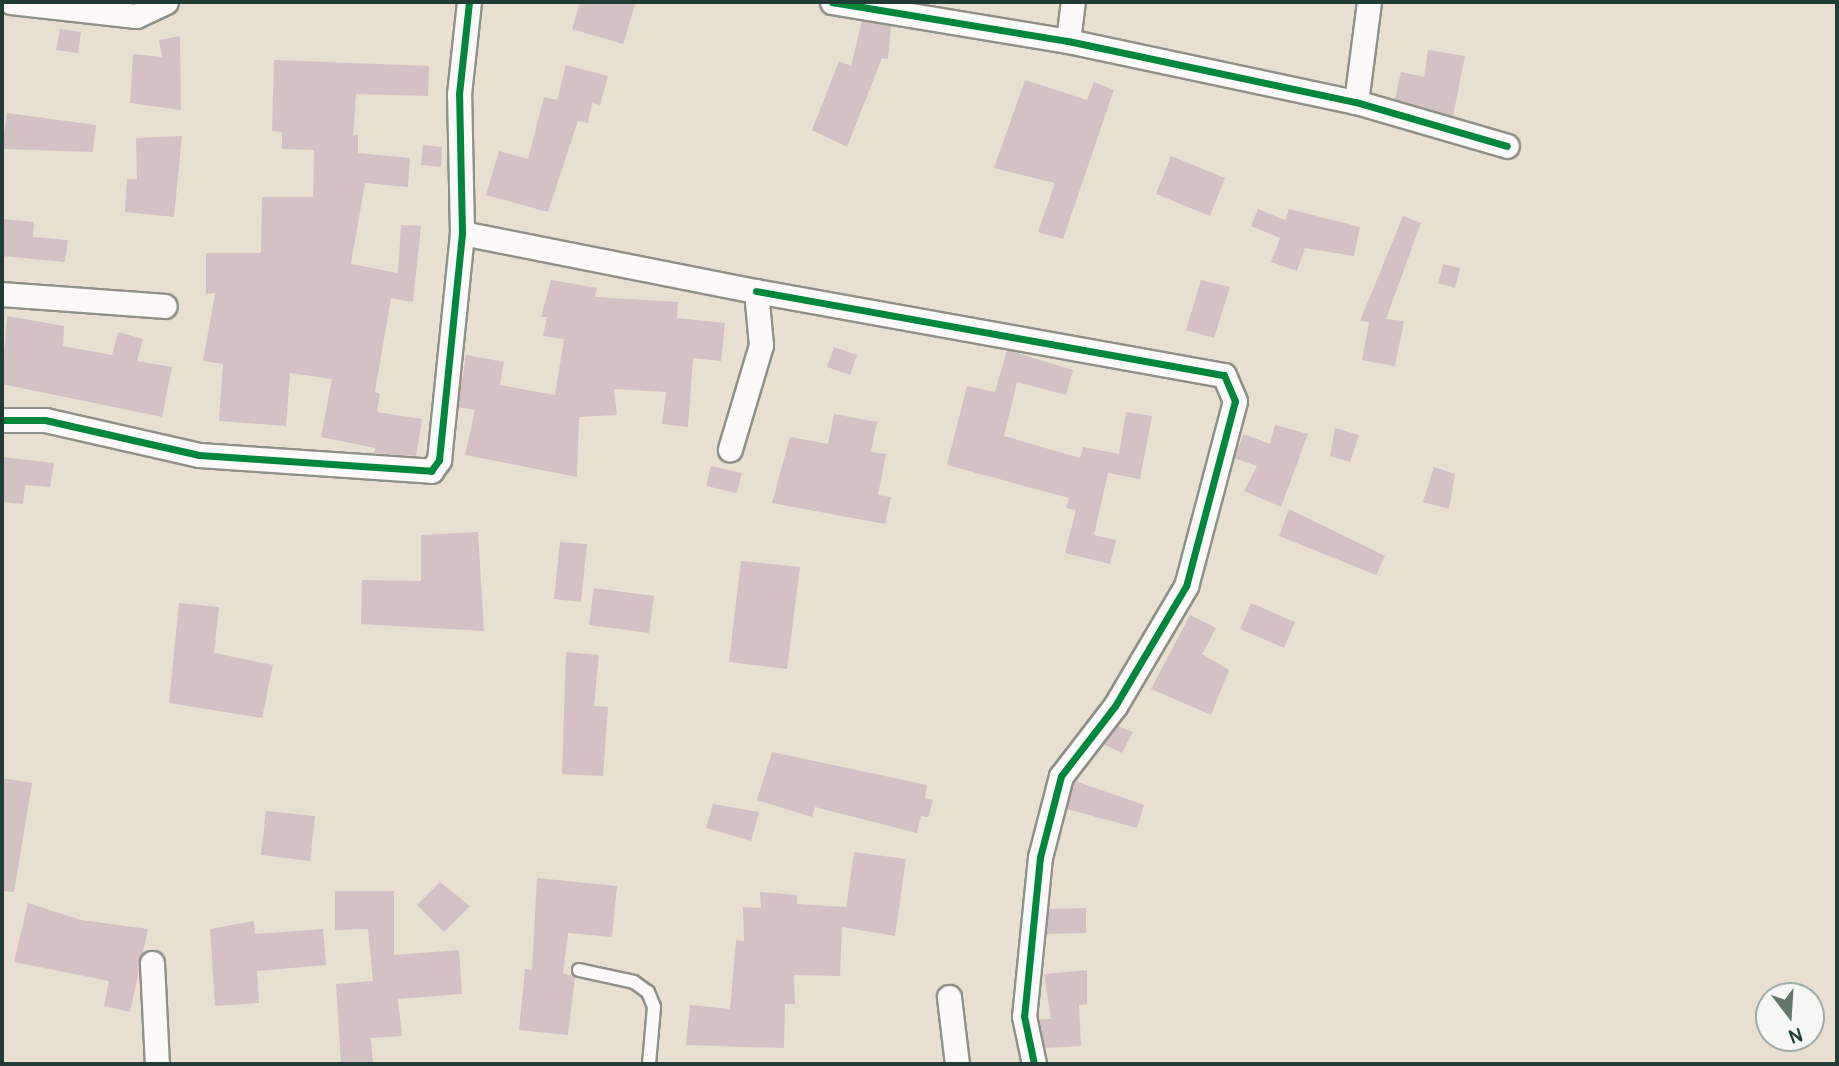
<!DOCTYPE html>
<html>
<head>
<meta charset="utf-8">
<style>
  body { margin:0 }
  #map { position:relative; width:1839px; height:1066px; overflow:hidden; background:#e8dfd1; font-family:Pangolin,sans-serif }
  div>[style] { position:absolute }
  .building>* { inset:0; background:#d4c1c4 }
  .roads { filter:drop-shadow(2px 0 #8f9087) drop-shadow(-2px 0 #8f9087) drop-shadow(0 2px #8f9087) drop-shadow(0 -2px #8f9087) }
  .lane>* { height:12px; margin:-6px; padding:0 6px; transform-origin:6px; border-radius:6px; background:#fcfaf8 }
  .street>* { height:23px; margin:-11.5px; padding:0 11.5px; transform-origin:11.5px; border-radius:11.5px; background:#fcfaf8 }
  .cycleway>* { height:7px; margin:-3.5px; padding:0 3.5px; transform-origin:3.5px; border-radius:3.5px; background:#00873e }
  span { translate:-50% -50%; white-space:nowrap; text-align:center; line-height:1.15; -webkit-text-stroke:5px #f6f6f2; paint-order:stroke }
  .frame { position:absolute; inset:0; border:4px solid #1f3d34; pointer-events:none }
  .north { position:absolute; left:1755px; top:982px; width:70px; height:70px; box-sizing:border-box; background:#f6f6f2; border:2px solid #a0aca6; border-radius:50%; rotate:163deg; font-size:19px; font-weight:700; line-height:28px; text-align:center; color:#1f3d34 }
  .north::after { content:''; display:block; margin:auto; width:24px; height:32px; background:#65766b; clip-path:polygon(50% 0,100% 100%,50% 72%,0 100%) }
</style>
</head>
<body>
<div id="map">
  <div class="building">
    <i style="clip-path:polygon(580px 2px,636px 2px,623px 44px,572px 29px)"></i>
    <i style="clip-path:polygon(862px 21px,891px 26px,888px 59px,882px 58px,847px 147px,812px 130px,839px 61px,851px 66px)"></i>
    <i style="clip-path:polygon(60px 29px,81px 32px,78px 53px,56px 50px)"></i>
    <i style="clip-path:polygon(180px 36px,181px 110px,130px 103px,133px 54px,162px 57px,159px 40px)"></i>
    <i style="clip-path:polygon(1428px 50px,1465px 56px,1453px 116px,1395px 99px,1401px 72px,1424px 77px)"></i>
    <i style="clip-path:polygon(274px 60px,429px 66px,428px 96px,356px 94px,353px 136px,358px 135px,358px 153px,410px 158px,408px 187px,365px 183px,351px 264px,398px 273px,401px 225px,421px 226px,413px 302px,391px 298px,375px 392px,380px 394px,377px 412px,422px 419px,416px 456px,374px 453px,375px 448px,321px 437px,332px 379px,290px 373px,286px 426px,219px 421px,223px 364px,203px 361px,215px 293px,206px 294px,206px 253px,261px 253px,262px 197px,313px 197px,314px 150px,282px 149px,282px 132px,272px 131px)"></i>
    <i style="clip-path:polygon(566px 65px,608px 76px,600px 105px,592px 103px,588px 123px,578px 121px,548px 212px,486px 195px,499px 151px,528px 159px,544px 97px,557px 100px)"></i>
    <i style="clip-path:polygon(1025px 80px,1087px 100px,1094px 82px,1114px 90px,1063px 239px,1038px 232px,1055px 183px,994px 168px)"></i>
    <i style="clip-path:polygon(7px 113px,96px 125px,93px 152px,2px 149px)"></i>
    <i style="clip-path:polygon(182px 136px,174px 217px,125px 212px,127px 179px,137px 179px,136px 138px)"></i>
    <i style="clip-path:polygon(423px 145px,442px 147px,441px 167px,421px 165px)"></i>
    <i style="clip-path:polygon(1171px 156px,1225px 178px,1210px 216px,1156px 194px)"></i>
    <i style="clip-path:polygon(1258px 209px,1285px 220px,1289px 209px,1360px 227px,1354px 256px,1305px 248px,1297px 271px,1271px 262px,1280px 238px,1251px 226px)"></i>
    <i style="clip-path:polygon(1403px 216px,1421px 223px,1386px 319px,1404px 321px,1395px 366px,1362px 360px,1369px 322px,1360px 321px)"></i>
    <i style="clip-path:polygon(2px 219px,34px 222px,33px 237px,68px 240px,65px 262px,2px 256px)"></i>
    <i style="clip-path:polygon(1443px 264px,1460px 268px,1455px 288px,1438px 283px)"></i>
    <i style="clip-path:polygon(551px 280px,597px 288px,595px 297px,678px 302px,677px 318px,725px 323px,721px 361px,693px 358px,688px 427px,662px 424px,666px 392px,614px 389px,617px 415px,579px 417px,577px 477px,465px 455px,475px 410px,458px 407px,466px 355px,504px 362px,500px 385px,555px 395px,564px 339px,543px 336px,547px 317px,541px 317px)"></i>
    <i style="clip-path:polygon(1201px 280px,1230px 287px,1214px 338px,1186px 330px)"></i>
    <i style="clip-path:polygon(7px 316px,64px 326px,63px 346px,112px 355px,118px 332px,143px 339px,137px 361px,172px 367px,162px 417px,2px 384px)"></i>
    <i style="clip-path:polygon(834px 347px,857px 355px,850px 375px,827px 367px)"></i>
    <i style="clip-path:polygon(1007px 350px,1073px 370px,1066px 395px,1017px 382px,1004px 436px,1080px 458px,1083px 447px,1119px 454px,1126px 412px,1152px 416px,1140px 479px,1108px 473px,1094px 535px,1116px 540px,1110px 564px,1065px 553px,1076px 510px,1066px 508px,1069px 498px,947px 465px,967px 386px,995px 392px)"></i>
    <i style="clip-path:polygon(834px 414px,877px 422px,871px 452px,886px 454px,878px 495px,891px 497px,885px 524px,772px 503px,790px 437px,828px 444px)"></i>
    <i style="clip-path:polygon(1275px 425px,1308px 434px,1281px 507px,1244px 491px,1257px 466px,1234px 458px,1244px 434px,1270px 444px)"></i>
    <i style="clip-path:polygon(1335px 428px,1359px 435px,1350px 462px,1330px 456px)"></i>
    <i style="clip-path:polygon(2px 457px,54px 463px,50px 487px,25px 485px,23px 504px,2px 502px)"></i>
    <i style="clip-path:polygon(711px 466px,742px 473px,737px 493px,706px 486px)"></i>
    <i style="clip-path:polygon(1434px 467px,1455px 474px,1449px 509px,1423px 502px)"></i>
    <i style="clip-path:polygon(1289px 509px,1385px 556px,1376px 575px,1279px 536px)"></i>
    <i style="clip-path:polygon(478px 532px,484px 631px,361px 624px,362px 580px,421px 581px,421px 535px)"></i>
    <i style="clip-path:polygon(560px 542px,587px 544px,581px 602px,554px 599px)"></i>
    <i style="clip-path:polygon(741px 561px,800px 567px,787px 669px,729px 662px)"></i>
    <i style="clip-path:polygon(594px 588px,654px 596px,649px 633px,589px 625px)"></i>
    <i style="clip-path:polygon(179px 603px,219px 607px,214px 653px,273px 665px,262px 718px,169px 703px)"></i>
    <i style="clip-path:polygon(1251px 603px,1295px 622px,1284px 648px,1240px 629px)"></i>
    <i style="clip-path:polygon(1190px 615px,1216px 628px,1202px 654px,1229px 670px,1211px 715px,1151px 689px)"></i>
    <i style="clip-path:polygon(566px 652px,599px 655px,594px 706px,608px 707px,603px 776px,562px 774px)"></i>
    <i style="clip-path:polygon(1118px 726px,1133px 732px,1122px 753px,1103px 744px)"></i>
    <i style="clip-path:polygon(772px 752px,927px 785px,925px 798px,933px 800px,928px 817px,921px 816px,917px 833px,815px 807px,812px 817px,757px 800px)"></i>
    <i style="clip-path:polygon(2px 778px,32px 783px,14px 892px,2px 891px)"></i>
    <i style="clip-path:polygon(1075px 781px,1144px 805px,1137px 828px,1067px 809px)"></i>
    <i style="clip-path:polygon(713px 804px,759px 812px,751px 841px,706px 828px)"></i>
    <i style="clip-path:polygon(266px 811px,315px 816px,310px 861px,261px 855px)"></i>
    <i style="clip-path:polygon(854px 852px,906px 859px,895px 936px,842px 927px,840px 976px,794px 975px,795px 1004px,785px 1004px,784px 1048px,686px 1045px,690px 1005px,730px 1009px,736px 940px,744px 941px,743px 907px,761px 908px,760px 892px,797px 895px,797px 904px,846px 907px)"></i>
    <i style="clip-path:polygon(537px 878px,617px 886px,612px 937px,568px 933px,563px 973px,575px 977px,568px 1035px,519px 1030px,525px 969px,532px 970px)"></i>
    <i style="clip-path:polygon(440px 882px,470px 906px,444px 932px,417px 905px)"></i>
    <i style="clip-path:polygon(335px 891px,394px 891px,394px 955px,459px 950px,462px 994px,398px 999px,402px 1036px,371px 1038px,373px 1064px,341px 1064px,336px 984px,373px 981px,368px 929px,335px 930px)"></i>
    <i style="clip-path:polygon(28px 903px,81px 920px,148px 929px,130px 1012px,104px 1006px,109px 981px,14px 962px)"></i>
    <i style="clip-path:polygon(1086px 908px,1086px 933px,1046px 934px,1049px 909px)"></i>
    <i style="clip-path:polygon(254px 921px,255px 934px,323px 929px,326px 965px,257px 971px,259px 1003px,215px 1006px,210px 929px)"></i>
    <i style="clip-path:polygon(1087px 970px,1087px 1004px,1079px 1005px,1081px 1046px,1045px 1048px,1039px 1019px,1051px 1019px,1044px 974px)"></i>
  </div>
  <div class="roads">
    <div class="lane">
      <i style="left:579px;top:970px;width:56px;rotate:12.3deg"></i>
      <i style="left:634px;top:982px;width:17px;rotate:36deg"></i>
      <i style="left:648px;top:992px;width:16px;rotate:68deg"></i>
      <i style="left:654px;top:1007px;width:57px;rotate:95deg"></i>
    </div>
    <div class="street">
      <i style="left:11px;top:2px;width:126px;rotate:6.4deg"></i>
      <i style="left:136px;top:16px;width:33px;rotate:-25deg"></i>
      <i style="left:832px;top:2px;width:239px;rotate:9.4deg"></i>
      <i style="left:1068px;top:41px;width:294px;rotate:12deg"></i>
      <i style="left:1356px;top:102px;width:157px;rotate:16.2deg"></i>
      <i style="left:1068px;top:41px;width:39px;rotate:-83deg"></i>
      <i style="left:1356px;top:102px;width:101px;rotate:-82.6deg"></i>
      <i style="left:462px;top:233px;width:300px;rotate:11.2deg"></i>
      <i style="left:756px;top:291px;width:54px;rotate:84.7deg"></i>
      <i style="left:761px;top:345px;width:109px;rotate:106.6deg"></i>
      <i style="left:756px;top:291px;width:475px;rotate:10.2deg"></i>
      <i style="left:1224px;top:375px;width:28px;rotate:67deg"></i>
      <i style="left:1235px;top:401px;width:191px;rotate:104.8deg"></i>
      <i style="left:1186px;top:586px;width:139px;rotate:120.6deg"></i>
      <i style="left:1115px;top:706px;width:88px;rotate:127.6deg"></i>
      <i style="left:1061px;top:776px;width:84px;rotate:104.5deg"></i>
      <i style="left:1040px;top:857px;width:160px;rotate:95.7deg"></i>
      <i style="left:1024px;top:1016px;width:49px;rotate:78.2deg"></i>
      <i style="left:2px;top:294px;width:163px;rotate:4.2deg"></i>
      <i style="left:2px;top:420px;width:43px"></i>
      <i style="left:45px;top:420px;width:158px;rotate:12.8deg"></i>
      <i style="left:199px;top:455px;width:233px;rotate:3.9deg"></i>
      <i style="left:431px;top:471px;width:14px;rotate:-54deg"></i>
      <i style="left:439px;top:460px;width:228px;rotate:-84.2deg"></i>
      <i style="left:462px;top:233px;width:139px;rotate:-91.2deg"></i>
      <i style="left:459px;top:94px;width:93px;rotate:-83.8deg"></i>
      <i style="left:152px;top:963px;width:101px;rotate:87.2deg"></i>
      <i style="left:949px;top:997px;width:67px;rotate:83.2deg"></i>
    </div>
  </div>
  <div class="cycleway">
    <i style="left:832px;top:2px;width:239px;rotate:9.4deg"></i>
    <i style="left:1068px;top:41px;width:294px;rotate:12deg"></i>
    <i style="left:1356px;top:102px;width:157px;rotate:16.2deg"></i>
    <i style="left:756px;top:291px;width:475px;rotate:10.2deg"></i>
    <i style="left:1224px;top:375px;width:28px;rotate:67deg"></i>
    <i style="left:1235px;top:401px;width:191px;rotate:104.8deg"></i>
    <i style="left:1186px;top:586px;width:139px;rotate:120.6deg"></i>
    <i style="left:1115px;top:706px;width:88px;rotate:127.6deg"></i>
    <i style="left:1061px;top:776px;width:84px;rotate:104.5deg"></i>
    <i style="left:1040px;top:857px;width:160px;rotate:95.7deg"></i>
    <i style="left:1024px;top:1016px;width:49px;rotate:78.2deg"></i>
    <i style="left:2px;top:420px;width:43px"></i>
    <i style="left:45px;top:420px;width:158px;rotate:12.8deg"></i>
    <i style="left:199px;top:455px;width:233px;rotate:3.9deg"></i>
    <i style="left:431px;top:471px;width:14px;rotate:-54deg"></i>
    <i style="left:439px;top:460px;width:228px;rotate:-84.2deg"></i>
    <i style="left:462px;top:233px;width:139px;rotate:-91.2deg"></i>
    <i style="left:459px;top:94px;width:93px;rotate:-83.8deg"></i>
  </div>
  <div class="frame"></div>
  <div class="north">N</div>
</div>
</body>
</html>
